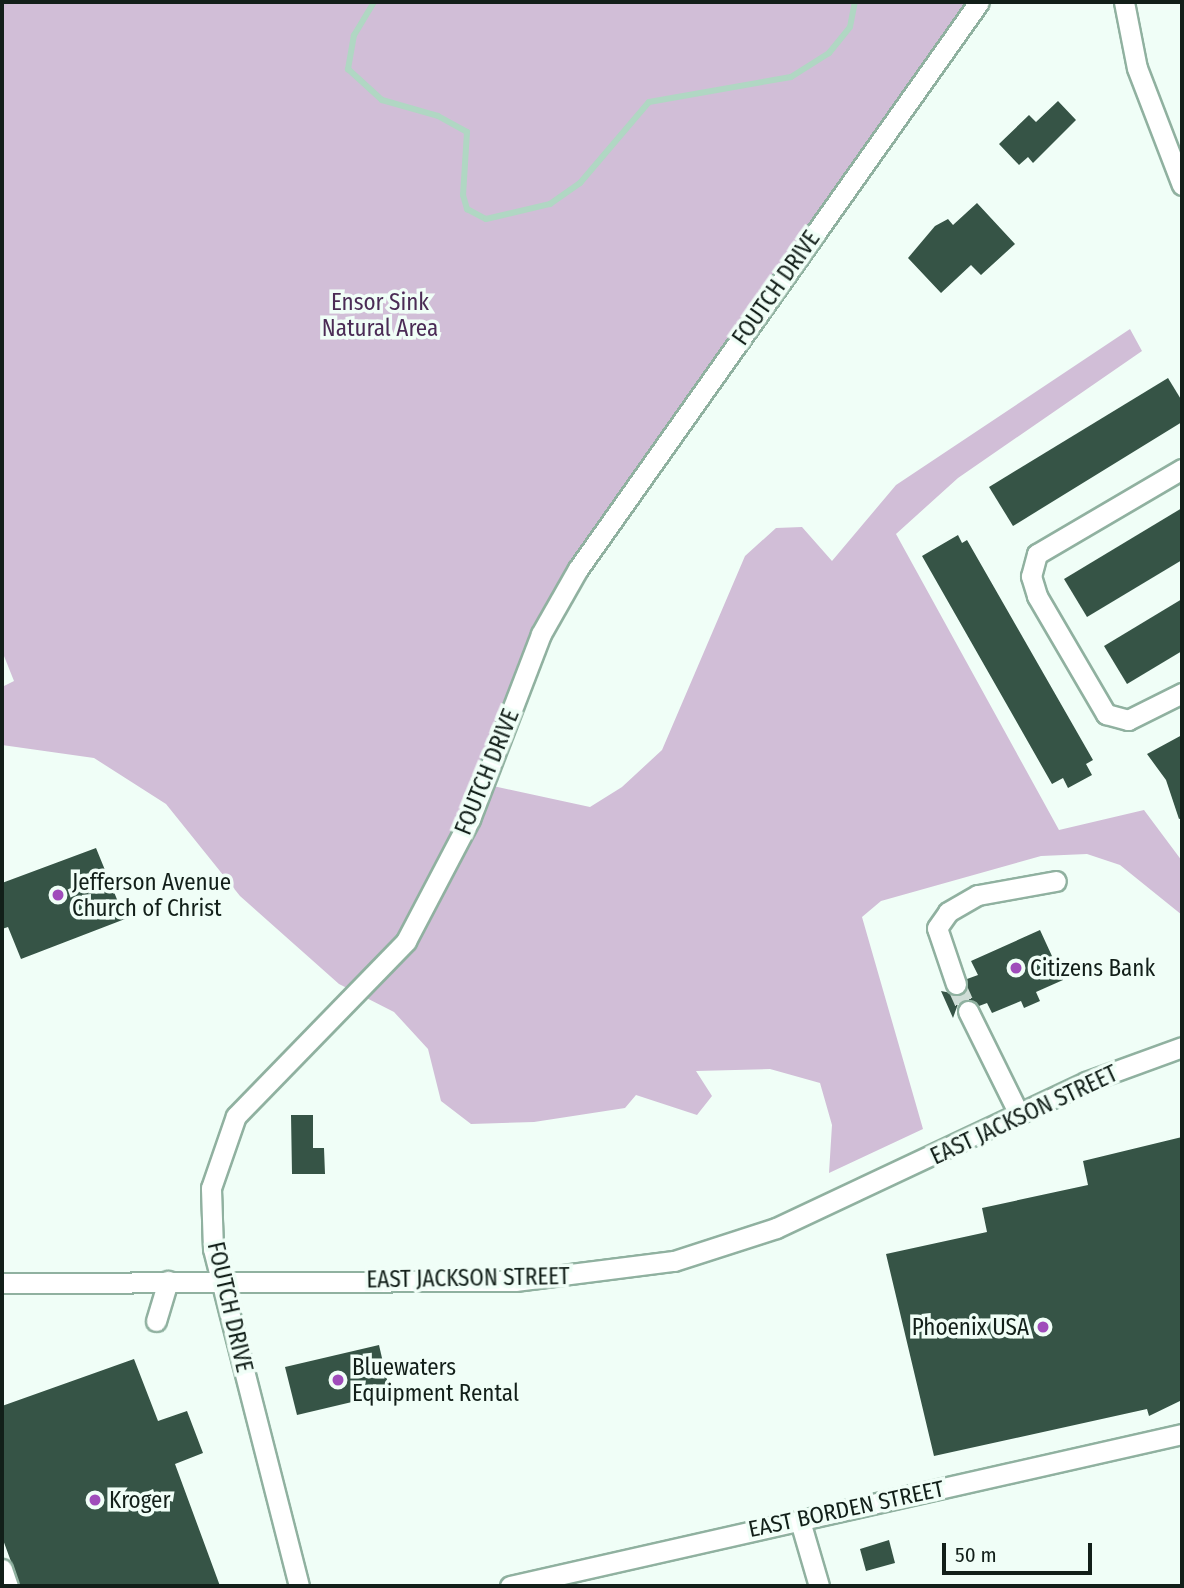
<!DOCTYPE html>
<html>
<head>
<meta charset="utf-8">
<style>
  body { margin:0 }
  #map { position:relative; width:1184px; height:1588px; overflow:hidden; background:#f0fef7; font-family:"Fira Sans Condensed",sans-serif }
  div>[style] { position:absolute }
  .green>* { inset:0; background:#d1bed7 }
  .stream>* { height:6px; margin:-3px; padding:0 3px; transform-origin:3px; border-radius:3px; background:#b0d7c3 }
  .building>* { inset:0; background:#365446 }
  .minor-tunnel>* { height:19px; margin-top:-9.5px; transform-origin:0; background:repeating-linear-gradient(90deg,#cfddd6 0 19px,transparent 0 29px) }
  .roads { filter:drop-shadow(2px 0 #90b1a0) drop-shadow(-2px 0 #90b1a0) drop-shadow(0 2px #90b1a0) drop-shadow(0 -2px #90b1a0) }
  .minor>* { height:19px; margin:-9.5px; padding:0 9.5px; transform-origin:9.5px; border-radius:9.5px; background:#fff }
  .dots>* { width:19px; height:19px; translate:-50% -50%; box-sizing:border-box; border:4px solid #f0fef7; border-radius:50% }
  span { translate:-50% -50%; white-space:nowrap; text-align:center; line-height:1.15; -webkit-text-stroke:7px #f0fef7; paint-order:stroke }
  .street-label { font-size:23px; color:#121f19 }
  .park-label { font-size:23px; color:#4b2c56 }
  .poi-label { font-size:23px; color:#121f19 }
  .left { translate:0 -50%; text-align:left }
  .right { translate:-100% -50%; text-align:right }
  .frame { position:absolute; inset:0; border:4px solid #121f19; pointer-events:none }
  .scale { position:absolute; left:942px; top:1543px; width:150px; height:32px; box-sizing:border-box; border:4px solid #121f19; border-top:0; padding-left:9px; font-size:21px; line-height:24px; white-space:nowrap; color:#121f19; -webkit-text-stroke:5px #f0fef7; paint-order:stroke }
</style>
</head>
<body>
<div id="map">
  <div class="green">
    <i style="clip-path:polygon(2px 2px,979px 2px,541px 634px,484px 784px,590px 807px,622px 787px,662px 750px,745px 556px,776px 528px,802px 527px,832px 561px,896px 485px,1130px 329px,1142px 351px,958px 478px,896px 534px,1059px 830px,1144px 810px,1182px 861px,1182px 915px,1120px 865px,1087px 854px,1041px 856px,881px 901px,862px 917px,923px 1129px,829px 1173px,832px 1125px,820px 1083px,770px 1069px,696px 1071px,712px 1096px,697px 1115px,636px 1095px,625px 1108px,534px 1122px,471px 1124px,441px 1101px,428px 1049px,394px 1012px,339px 984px,240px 896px,166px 804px,94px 758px,2px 745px,2px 687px,14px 681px,2px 651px)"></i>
  </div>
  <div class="stream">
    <i style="left:374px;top:2px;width:39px;rotate:121deg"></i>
    <i style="left:354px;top:35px;width:35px;rotate:100deg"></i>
    <i style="left:348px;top:69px;width:46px;rotate:42.4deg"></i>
    <i style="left:382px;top:100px;width:58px;rotate:15.9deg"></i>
    <i style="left:438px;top:116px;width:33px;rotate:29deg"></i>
    <i style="left:467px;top:132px;width:63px;rotate:93.6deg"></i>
    <i style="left:463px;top:195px;width:15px;rotate:74deg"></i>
    <i style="left:467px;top:209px;width:21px;rotate:28deg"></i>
    <i style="left:486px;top:219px;width:66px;rotate:-13.2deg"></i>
    <i style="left:550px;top:204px;width:37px;rotate:-35deg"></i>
    <i style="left:580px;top:183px;width:106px;rotate:-49.6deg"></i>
    <i style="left:649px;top:102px;width:144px;rotate:-10deg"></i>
    <i style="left:791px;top:77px;width:45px;rotate:-32.3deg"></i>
    <i style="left:829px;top:53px;width:33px;rotate:-51deg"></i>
    <i style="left:850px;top:27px;width:25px;rotate:-79deg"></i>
  </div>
  <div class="building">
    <i style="clip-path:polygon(1058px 101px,1076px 120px,1033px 163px,1028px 157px,1019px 165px,999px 144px,1029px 115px,1036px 122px)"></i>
    <i style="clip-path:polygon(977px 203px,1015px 244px,981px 275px,971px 265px,941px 293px,908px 258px,935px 226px,948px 219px,953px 225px)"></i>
    <i style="clip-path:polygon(1168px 378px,1182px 401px,1182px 422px,1013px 526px,989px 487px)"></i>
    <i style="clip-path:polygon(1182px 508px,1182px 560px,1087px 617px,1064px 579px)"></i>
    <i style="clip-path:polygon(958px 535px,962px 543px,967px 540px,1093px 760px,1086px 764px,1092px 775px,1068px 788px,1063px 778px,1052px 784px,922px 556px)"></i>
    <i style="clip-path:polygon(1182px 599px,1182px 651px,1127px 684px,1104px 646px)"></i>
    <i style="clip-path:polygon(1182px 735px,1182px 818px,1179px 819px,1166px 780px,1147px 754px)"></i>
    <i style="clip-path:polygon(96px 848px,125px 919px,21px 959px,8px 927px,2px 929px,2px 883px)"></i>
    <i style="clip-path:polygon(1040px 930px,1063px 980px,1036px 992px,1040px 1001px,1024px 1008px,1021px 1001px,992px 1013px,987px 1003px,979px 1006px,968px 999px,958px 1004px,953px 1018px,941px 991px,961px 995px,967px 979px,978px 975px,971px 961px)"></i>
    <i style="clip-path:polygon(291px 1115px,313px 1115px,313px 1148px,324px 1148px,325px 1174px,292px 1174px)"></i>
    <i style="clip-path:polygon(1182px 1137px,1182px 1400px,1149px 1416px,1147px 1409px,934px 1456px,886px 1254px,987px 1232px,982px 1208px,1088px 1185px,1083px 1161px)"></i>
    <i style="clip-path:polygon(379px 1345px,390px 1393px,297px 1415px,285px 1367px)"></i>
    <i style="clip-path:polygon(134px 1359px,158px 1421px,187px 1411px,203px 1453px,175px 1464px,220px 1586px,20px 1586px,2px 1537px,2px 1406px)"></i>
    <i style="clip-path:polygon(889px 1540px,895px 1563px,866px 1571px,860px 1549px)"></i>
  </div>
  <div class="minor-tunnel">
    <i style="left:956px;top:984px;width:30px;rotate:66deg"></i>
  </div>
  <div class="roads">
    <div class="minor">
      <i style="left:1124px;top:2px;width:67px;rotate:78.9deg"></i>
      <i style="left:1137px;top:68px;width:125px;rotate:69deg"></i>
      <i style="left:1182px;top:469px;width:168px;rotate:149.6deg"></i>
      <i style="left:1037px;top:554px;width:23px;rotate:105deg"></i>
      <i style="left:1031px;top:576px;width:21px;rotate:73deg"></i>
      <i style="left:1037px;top:596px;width:137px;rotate:59.7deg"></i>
      <i style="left:1106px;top:714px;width:23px;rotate:15deg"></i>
      <i style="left:1128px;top:720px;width:60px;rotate:-26.6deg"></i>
      <i style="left:956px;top:984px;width:59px;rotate:-108.7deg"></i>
      <i style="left:937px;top:928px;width:19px;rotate:-55deg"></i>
      <i style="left:948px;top:912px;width:34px;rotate:-30deg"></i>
      <i style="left:978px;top:895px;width:79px;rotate:-10.2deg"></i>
      <i style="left:968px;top:1011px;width:115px;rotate:63.7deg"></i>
      <i style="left:2px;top:1283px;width:513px;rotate:-0.22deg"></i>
      <i style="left:515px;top:1281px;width:160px;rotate:-7.2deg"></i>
      <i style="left:674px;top:1261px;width:107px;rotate:-17.9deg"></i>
      <i style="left:776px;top:1228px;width:343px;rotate:-25.2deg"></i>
      <i style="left:1086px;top:1082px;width:102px;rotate:-20deg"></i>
      <i style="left:156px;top:1321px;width:42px;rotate:-73.3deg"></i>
      <i style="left:800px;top:1521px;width:68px;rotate:73.7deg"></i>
      <i style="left:2px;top:1569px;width:18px;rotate:71deg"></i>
      <i style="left:299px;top:1586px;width:348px;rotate:-104.3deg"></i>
      <i style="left:213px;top:1249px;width:61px;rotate:-91.9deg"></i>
      <i style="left:211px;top:1188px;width:76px;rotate:-70.9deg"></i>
      <i style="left:236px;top:1116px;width:244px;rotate:-45.8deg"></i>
      <i style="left:406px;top:941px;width:138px;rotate:-62.3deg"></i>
      <i style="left:470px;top:819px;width:198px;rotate:-69deg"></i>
      <i style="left:541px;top:634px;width:75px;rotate:-60.4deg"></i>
      <i style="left:578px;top:569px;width:694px;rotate:-54.73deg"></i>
      <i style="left:510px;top:1586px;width:689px;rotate:-12.75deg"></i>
    </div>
  </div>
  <div class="dots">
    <i style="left:58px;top:895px;background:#9f4cba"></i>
    <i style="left:1016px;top:968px;background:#9f4cba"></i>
    <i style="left:1043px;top:1327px;background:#9f4cba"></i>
    <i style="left:338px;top:1380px;background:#9f4cba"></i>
    <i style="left:95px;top:1500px;background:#9f4cba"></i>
  </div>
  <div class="street-label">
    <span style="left:776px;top:288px;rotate:-55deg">FOUTCH DRIVE</span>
    <span style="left:487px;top:772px;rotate:-68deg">FOUTCH DRIVE</span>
    <span style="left:1024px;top:1115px;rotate:-25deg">EAST JACKSON STREET</span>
    <span style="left:468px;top:1278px;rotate:-1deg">EAST JACKSON STREET</span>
    <span style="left:230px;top:1307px;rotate:77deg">FOUTCH DRIVE</span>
    <span style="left:846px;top:1509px;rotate:-12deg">EAST BORDEN STREET</span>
  </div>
  <div class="park-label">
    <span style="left:380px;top:315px">Ensor Sink<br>Natural Area</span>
  </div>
  <div class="poi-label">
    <span class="left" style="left:72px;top:895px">Jefferson Avenue<br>Church of Christ</span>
    <span class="left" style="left:1030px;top:968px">Citizens Bank</span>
    <span class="right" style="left:1029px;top:1327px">Phoenix USA</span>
    <span class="left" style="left:352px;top:1380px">Bluewaters<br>Equipment Rental</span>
    <span class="left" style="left:109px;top:1500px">Kroger</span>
  </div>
  <div class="frame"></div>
  <div class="scale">50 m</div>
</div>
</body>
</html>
